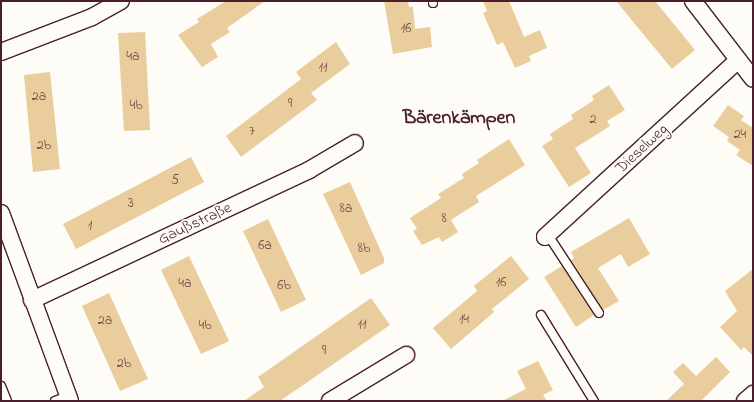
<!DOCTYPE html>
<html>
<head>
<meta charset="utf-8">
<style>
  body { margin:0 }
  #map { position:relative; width:754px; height:402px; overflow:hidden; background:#fdfcf7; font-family:"Indie Flower",sans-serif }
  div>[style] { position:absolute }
  .building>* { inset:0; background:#e9cd9d }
  .roads { filter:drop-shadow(1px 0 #4a1f2b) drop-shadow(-1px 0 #4a1f2b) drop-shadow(0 1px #4a1f2b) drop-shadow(0 -1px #4a1f2b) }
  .lane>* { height:8px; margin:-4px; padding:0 4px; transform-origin:4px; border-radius:4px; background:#fdfcf7 }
  .street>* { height:16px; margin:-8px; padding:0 8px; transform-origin:8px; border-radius:8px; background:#fdfcf7 }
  span { translate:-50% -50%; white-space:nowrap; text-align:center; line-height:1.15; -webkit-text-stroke:3.5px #fdfcf7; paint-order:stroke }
  .number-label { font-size:14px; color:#724a48 }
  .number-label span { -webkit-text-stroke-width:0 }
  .street-label { font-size:16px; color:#4a1f2b }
  .district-label { font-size:20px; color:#4a1f2b; font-weight:700 }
  .frame { position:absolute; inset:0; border:2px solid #4a1f2b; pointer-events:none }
</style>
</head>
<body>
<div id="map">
  <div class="building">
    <i style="clip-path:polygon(226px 1px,265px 1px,227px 28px,230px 32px,211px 44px,218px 57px,202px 67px,178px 35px,199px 22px,197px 19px)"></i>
    <i style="clip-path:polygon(384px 1px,408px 1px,409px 7px,413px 7px,415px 29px,430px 27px,432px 47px,393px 54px)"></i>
    <i style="clip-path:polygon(483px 1px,509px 1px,524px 37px,540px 30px,547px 48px,529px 56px,531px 61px,515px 68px,503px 42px,497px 45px,483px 13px,487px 11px)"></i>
    <i style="clip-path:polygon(616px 1px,655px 1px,695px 50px,672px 69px)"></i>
    <i style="clip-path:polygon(145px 32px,150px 130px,124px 131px,118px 33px)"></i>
    <i style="clip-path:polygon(336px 42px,350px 64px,311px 93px,317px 100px,241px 157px,226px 136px,301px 79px,296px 72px)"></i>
    <i style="clip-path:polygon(50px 72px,60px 169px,33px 172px,24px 75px)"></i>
    <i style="clip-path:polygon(609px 85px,625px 110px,607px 121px,610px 126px,575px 148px,591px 173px,569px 187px,542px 146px,553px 139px,550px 134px,573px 119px,571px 115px,594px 100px,592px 96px)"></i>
    <i style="clip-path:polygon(728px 105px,744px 116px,741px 120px,753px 128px,753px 166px,736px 155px,740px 150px,727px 141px,729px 137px,713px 126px)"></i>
    <i style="clip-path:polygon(509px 139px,525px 165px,476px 196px,479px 202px,451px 220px,458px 232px,442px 242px,439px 237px,422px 245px,413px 231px,417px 229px,410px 218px,441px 198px,438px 194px,464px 178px,462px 174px,479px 163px,477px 160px)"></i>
    <i style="clip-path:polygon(191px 157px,204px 182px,76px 249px,63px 224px)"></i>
    <i style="clip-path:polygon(350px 182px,384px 258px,384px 263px,361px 275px,323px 194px)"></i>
    <i style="clip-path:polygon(629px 218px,650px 254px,628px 267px,621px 254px,598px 268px,619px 301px,603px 310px,571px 260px,574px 258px,571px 252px)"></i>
    <i style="clip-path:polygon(268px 219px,306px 300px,281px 312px,243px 231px)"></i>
    <i style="clip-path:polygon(189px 256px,229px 341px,201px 354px,161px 270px)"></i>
    <i style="clip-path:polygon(511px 256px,529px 279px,492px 309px,494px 312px,451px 349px,433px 328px,477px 291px,474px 286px)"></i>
    <i style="clip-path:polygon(562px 266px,594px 315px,576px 327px,544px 277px)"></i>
    <i style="clip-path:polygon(753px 269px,753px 356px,744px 347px,741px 350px,720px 327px,737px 311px,725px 291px)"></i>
    <i style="clip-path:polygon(109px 293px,148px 379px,120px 391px,82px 306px)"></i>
    <i style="clip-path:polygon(371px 298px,390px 325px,280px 401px,244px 401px,264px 387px,258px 377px)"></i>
    <i style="clip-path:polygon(716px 357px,730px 372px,701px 401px,666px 401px,684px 384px,673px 372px,683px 363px,696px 376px)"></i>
    <i style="clip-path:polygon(538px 361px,553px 390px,543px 395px,547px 401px,502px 401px,526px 389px,517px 371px)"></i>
  </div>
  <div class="roads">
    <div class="lane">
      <i style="left:433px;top:1px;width:2px;rotate:90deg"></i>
      <i style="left:548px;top:235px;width:93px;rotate:56.8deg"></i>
      <i style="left:541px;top:315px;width:101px;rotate:58.4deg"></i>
      <i style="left:1px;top:386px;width:16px;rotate:68deg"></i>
      <i style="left:55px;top:401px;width:14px;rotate:-21deg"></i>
    </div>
    <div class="street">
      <i style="left:693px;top:1px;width:98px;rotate:52.4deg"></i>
      <i style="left:1px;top:52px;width:97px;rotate:-21deg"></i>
      <i style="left:92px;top:17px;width:33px;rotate:-29deg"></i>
      <i style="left:1px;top:213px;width:200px;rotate:69.8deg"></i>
      <i style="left:545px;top:237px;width:262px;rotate:-42.5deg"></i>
      <i style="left:32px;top:300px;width:306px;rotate:-25.1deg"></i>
      <i style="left:309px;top:170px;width:53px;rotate:-30.4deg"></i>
      <i style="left:330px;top:401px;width:89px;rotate:-31.2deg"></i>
      <i style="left:745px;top:401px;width:11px;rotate:-41deg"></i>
    </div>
  </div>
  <div class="number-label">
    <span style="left:406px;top:29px">16</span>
    <span style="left:133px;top:57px">4a</span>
    <span style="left:323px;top:68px">11</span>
    <span style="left:39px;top:97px">2a</span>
    <span style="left:290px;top:104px">9</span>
    <span style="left:136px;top:106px">4b</span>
    <span style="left:593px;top:120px">2</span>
    <span style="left:252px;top:132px">7</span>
    <span style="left:740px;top:135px">24</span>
    <span style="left:44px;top:146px">2b</span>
    <span style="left:175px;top:181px">5</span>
    <span style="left:131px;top:204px">3</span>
    <span style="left:346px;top:209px">8a</span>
    <span style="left:444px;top:219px">8</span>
    <span style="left:90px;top:226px">1</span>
    <span style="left:265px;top:246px">6a</span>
    <span style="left:364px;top:249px">8b</span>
    <span style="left:501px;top:283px">16</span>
    <span style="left:185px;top:284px">4a</span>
    <span style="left:284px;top:286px">6b</span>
    <span style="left:464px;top:320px">14</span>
    <span style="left:105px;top:321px">2a</span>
    <span style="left:362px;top:325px">11</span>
    <span style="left:205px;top:326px">4b</span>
    <span style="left:324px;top:351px">9</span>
    <span style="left:124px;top:364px">2b</span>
  </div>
  <div class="street-label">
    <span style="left:642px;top:149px;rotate:-43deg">Dieselweg</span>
    <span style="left:195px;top:224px;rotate:-25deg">Gaußstraße</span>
  </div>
  <div class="district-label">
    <span style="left:459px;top:118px">Bärenkämpen</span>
  </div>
  <div class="frame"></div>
</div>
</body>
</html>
